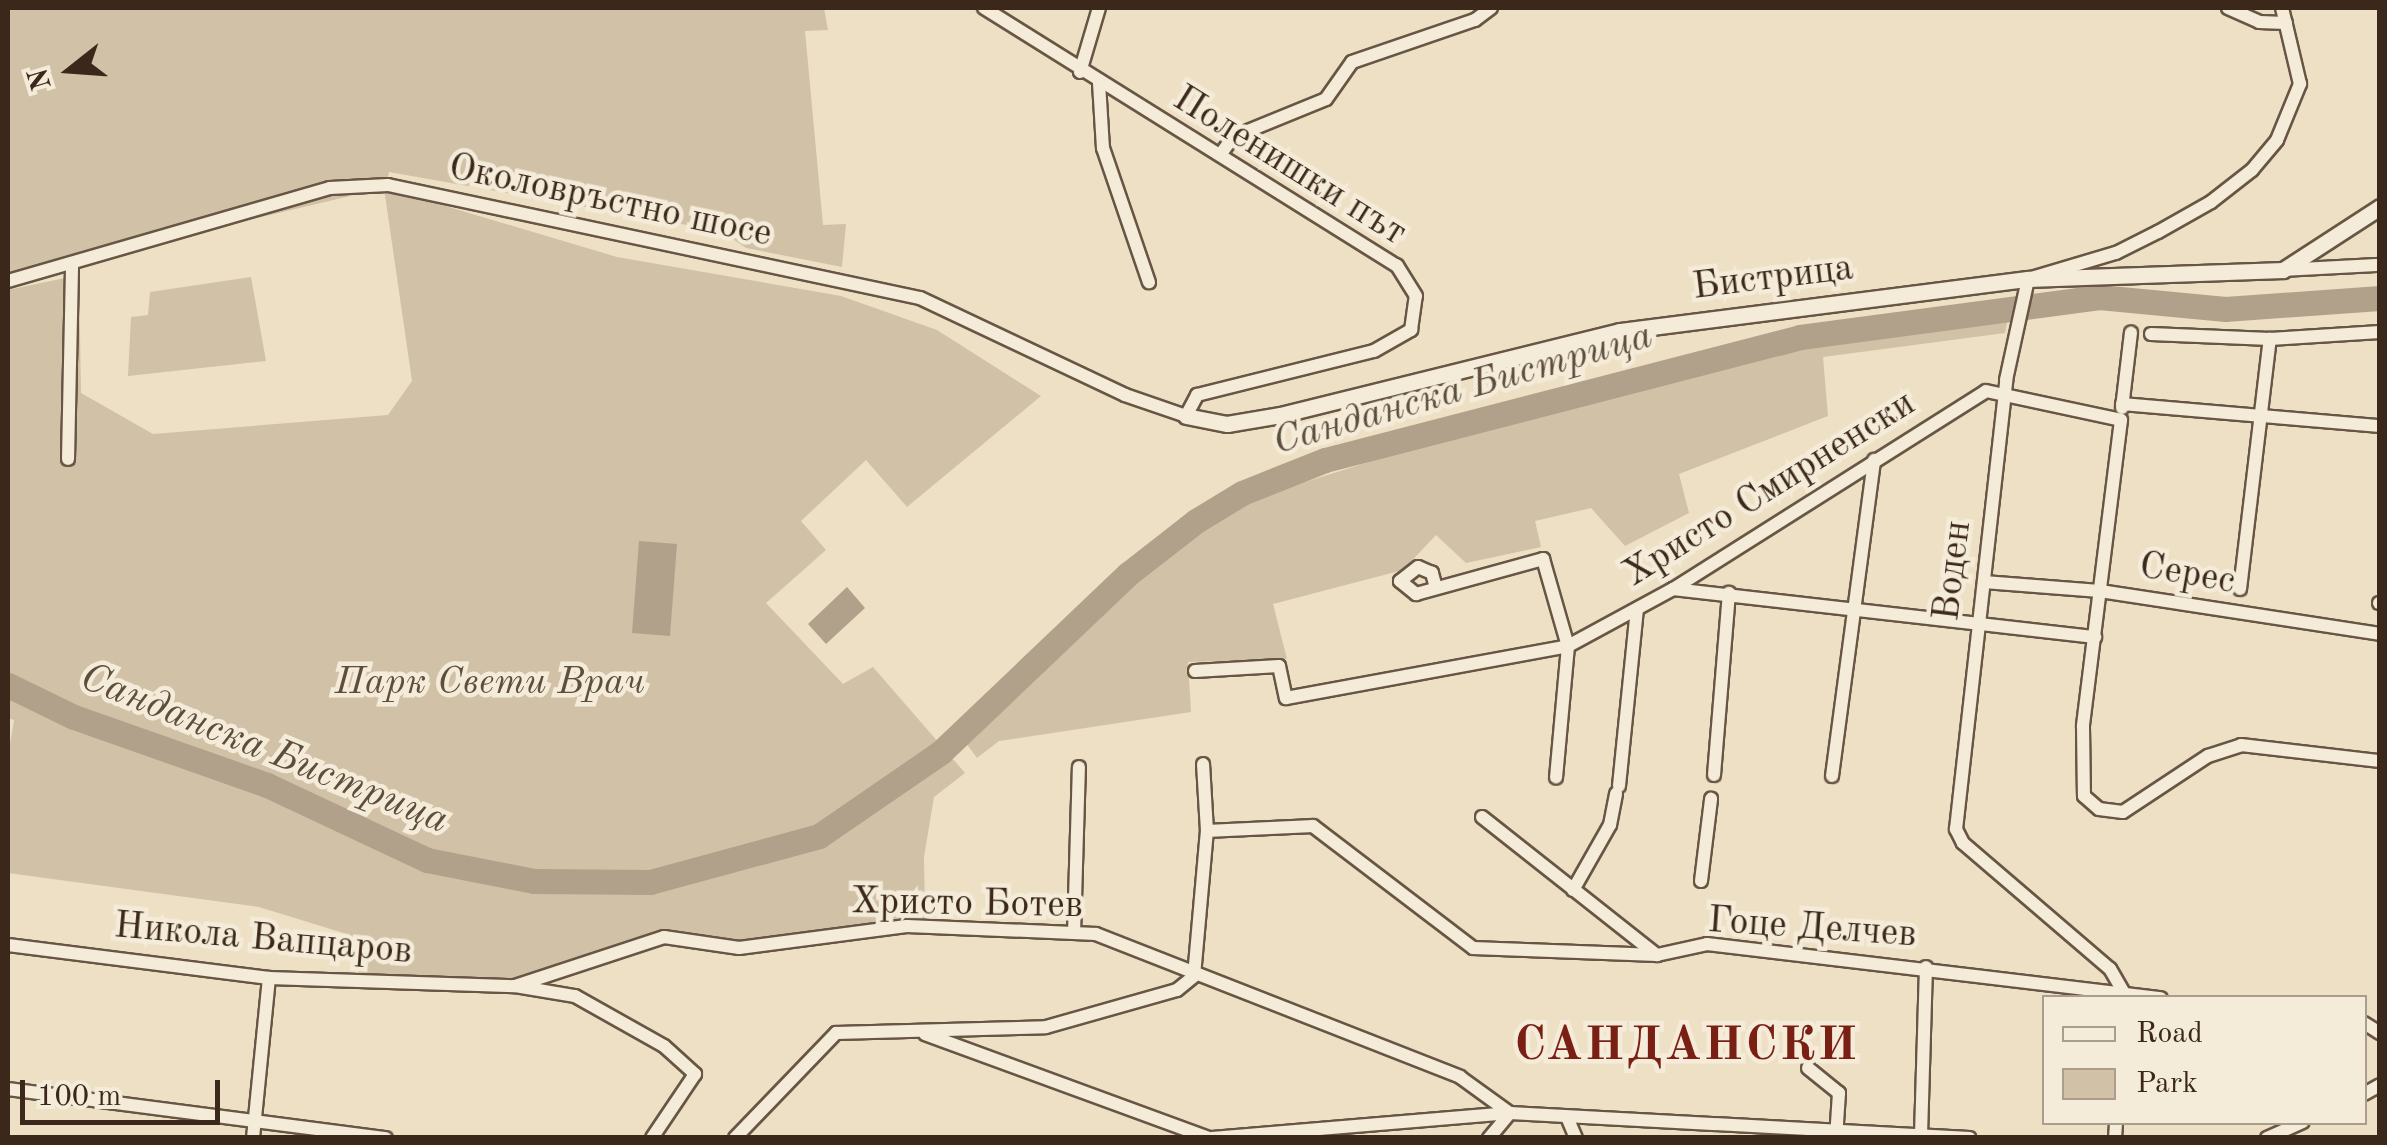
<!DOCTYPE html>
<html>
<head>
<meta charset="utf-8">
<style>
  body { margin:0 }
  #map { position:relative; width:2387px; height:1145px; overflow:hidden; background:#eee0c4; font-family:"Old Standard TT",serif }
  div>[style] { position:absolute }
  .green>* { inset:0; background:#d0c1a7 }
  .water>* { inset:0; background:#b1a18a }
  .river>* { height:25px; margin:-12.5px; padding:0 12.5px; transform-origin:12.5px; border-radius:12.5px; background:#b1a18a }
  .roads { filter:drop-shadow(2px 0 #685644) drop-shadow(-2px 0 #685644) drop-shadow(0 2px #685644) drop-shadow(0 -2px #685644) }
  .minor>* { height:12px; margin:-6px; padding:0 6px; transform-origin:6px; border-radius:6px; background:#f4ebd9 }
  .tertiary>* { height:15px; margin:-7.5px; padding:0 7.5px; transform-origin:7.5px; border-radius:7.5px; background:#f4ebd9 }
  span { translate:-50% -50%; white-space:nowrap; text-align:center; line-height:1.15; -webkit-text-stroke:9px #f4ebd9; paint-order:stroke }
  .street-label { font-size:38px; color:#3b281a }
  .park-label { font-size:38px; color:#604e3d; font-style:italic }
  .water-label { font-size:40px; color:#5e4c3c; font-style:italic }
  .district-label { font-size:48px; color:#7a1f14; font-weight:700; letter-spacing:2.5px }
  .frame { position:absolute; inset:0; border:10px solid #3b281a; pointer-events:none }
  .legend { position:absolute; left:2042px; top:995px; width:325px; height:130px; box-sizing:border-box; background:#f4ebd9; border:2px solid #aa9d8d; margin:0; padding:12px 18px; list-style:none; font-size:30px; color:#3b281a }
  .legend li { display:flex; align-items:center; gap:20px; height:50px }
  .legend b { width:50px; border:2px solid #aa9d8d }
  .north { position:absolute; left:20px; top:20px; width:100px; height:100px; -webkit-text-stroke:8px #f4ebd9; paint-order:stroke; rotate:253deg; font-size:28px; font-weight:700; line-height:40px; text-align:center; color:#3b281a }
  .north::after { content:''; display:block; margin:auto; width:35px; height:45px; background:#3b281a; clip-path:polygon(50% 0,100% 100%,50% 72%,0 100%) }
  .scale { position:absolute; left:20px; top:1080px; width:200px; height:45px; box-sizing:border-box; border:5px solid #3b281a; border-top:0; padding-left:12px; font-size:30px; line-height:35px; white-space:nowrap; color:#3b281a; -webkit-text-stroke:8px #f4ebd9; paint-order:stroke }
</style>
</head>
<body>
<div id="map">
  <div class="green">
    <i style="clip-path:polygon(8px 8px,824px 8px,828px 30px,805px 31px,823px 225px,846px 224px,842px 267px,746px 248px,721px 231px,389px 172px,385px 188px,617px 257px,841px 296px,937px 330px,1041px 396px,907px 507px,866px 460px,801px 521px,826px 550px,766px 603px,843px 684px,873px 667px,965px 773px,934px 797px,924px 857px,925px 921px,745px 946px,662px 934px,509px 983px,359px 974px,350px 935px,259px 907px,8px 873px,8px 756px,14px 720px,8px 718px,8px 290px,79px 275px,81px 393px,153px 434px,388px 415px,412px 381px,384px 188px,8px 277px)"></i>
    <i style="clip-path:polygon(251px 277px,266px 361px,128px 376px,131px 317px,148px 315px,150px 292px)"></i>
    <i style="clip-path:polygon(2009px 313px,2005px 333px,1823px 357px,1828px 416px,1679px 474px,1689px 513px,1625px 546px,1591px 508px,1535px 521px,1541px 547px,1466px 563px,1436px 535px,1403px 570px,1273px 604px,1287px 659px,1188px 662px,1191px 712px,999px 741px,977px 758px,963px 739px,1073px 631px,1241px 502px,1544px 407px,1820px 341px)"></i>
  </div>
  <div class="water">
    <i style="clip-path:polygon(639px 541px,677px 544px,670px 636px,632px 633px)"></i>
    <i style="clip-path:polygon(847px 587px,865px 608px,826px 644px,808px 624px)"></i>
  </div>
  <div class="river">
    <i style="left:8px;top:685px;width:73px;rotate:25.9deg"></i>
    <i style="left:74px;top:717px;width:205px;rotate:19.4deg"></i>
    <i style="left:267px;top:785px;width:177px;rotate:25.1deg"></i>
    <i style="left:427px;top:860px;width:109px;rotate:11.1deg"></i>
    <i style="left:534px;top:881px;width:116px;rotate:0.5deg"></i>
    <i style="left:650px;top:882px;width:175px;rotate:-15.2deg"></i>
    <i style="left:819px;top:836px;width:148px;rotate:-34.5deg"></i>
    <i style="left:941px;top:752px;width:258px;rotate:-43.6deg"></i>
    <i style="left:1128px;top:574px;width:86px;rotate:-37.9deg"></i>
    <i style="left:1196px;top:521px;width:54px;rotate:-31.3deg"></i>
    <i style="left:1242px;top:493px;width:89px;rotate:-21.7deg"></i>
    <i style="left:1325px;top:460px;width:491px;rotate:-14.5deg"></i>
    <i style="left:1800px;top:337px;width:302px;rotate:-7.6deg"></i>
    <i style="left:2099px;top:297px;width:127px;rotate:5.4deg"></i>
    <i style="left:2225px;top:309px;width:155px;rotate:-4.1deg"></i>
  </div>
  <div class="roads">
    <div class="minor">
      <i style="left:2228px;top:8px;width:34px;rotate:24deg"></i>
      <i style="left:2259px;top:22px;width:27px;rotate:2deg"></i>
      <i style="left:1080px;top:72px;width:67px;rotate:-73.5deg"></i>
      <i style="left:1099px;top:83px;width:65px;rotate:86.5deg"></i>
      <i style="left:1103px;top:148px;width:142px;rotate:71.1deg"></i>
      <i style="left:1220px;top:155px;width:22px;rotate:-54deg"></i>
      <i style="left:1233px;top:137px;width:100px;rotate:-22.2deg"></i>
      <i style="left:1326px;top:99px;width:45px;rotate:-54.9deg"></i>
      <i style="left:1352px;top:62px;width:130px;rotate:-18.9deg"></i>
      <i style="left:1475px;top:20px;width:20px;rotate:-37deg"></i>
      <i style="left:2283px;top:270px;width:97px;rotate:-3deg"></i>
      <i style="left:8px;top:281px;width:335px;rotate:-16.1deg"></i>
      <i style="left:330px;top:188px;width:58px;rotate:-3deg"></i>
      <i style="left:388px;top:185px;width:544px;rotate:11.99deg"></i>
      <i style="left:920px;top:298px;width:227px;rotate:25.3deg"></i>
      <i style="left:1125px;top:395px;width:65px;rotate:19deg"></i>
      <i style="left:1186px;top:416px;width:24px;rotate:-62deg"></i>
      <i style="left:1197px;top:395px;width:182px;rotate:-14deg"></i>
      <i style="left:1374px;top:351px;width:43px;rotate:-29.6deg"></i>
      <i style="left:1411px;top:330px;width:34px;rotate:-82deg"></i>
      <i style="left:1416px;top:296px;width:36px;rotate:-122deg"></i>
      <i style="left:1397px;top:266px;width:487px;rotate:-148deg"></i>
      <i style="left:2151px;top:334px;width:119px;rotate:2.4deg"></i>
      <i style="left:2270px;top:339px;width:110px;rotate:-3.6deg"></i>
      <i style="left:2122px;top:404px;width:259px;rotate:4.9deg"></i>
      <i style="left:2122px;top:408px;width:76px;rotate:-83.2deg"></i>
      <i style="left:68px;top:459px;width:194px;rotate:-88.8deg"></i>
      <i style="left:1984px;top:582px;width:116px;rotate:4.4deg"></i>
      <i style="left:2100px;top:591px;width:283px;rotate:8.7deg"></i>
      <i style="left:1436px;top:588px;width:16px;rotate:-105deg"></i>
      <i style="left:1432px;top:573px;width:15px;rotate:-157deg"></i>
      <i style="left:1418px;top:567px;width:23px;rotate:142deg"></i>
      <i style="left:1400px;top:581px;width:21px;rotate:39deg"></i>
      <i style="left:1416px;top:594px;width:132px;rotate:-15.4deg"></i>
      <i style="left:1543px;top:559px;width:91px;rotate:74deg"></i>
      <i style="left:1568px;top:646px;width:132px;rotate:95.2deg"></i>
      <i style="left:1673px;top:589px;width:425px;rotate:6.5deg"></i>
      <i style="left:2240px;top:589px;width:252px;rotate:-83.2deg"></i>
      <i style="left:2379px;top:603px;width:1px"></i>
      <i style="left:1195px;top:671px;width:84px;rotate:-3.4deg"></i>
      <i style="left:1279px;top:666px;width:33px;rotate:78deg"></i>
      <i style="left:1286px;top:698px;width:287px;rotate:-10.4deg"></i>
      <i style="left:1568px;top:646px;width:119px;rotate:-28.5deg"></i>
      <i style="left:1673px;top:589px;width:370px;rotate:-32.3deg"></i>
      <i style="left:1986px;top:391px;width:138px;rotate:12.1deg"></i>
      <i style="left:2121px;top:420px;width:309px;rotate:97.1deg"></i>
      <i style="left:2083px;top:727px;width:69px;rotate:89.2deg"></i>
      <i style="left:2084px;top:796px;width:20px;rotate:41deg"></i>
      <i style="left:2099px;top:809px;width:24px;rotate:7deg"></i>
      <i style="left:2123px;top:812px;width:102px;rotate:-33.4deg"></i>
      <i style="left:2208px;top:756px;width:35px;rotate:-18deg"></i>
      <i style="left:2241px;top:745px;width:140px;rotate:6.6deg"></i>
      <i style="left:1714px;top:775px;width:183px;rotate:-85.3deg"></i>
      <i style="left:1832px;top:776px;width:319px;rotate:-82.4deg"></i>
      <i style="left:1619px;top:786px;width:177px;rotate:-84.2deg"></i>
      <i style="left:1482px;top:817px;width:223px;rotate:38.3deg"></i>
      <i style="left:1207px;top:831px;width:106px;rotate:-2.7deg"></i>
      <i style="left:1313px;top:826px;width:201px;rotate:37.3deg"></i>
      <i style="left:1473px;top:948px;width:184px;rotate:2.2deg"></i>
      <i style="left:1657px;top:955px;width:51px;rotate:-12.4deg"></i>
      <i style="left:1707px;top:944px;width:457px;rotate:6.8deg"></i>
      <i style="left:1701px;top:881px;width:83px;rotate:-83deg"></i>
      <i style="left:1573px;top:890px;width:75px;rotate:-60.4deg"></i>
      <i style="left:1610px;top:825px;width:32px;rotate:-79deg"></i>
      <i style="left:1074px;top:933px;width:166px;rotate:-88.3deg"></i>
      <i style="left:8px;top:945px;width:263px;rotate:7.2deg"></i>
      <i style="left:269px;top:978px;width:246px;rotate:1.9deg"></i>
      <i style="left:515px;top:986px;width:61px;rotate:9.5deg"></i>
      <i style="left:575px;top:996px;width:102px;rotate:29.3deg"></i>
      <i style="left:664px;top:1046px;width:42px;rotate:42.1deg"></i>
      <i style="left:695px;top:1074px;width:77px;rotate:123.9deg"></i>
      <i style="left:515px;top:986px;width:157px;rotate:-18.2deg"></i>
      <i style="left:664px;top:937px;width:76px;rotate:8.3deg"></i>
      <i style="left:739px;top:948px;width:169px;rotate:-7.5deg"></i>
      <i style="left:907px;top:926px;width:189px;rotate:2.4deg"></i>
      <i style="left:1096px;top:934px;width:391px;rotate:21.4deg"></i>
      <i style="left:1460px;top:1077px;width:62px;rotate:35.8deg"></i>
      <i style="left:1510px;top:1113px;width:33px;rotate:130deg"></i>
      <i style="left:2124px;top:993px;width:28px;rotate:-120deg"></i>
      <i style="left:2110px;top:969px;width:194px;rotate:-139.4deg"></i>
      <i style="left:1963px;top:843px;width:16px;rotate:-117deg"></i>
      <i style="left:1956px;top:829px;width:452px;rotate:-83.6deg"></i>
      <i style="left:2006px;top:380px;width:103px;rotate:-77.7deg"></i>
      <i style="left:2028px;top:279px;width:92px;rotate:-16.5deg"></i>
      <i style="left:2116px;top:253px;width:47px;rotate:-26.6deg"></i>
      <i style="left:2158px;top:232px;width:61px;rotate:-29.5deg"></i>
      <i style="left:2211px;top:202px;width:52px;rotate:-38deg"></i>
      <i style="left:2252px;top:170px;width:39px;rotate:-50deg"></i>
      <i style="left:2277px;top:140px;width:61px;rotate:-67.7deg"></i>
      <i style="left:2300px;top:84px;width:78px;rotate:-103.3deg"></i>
      <i style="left:2364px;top:1023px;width:19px;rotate:32deg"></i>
      <i style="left:925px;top:1034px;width:302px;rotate:20.1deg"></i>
      <i style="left:1808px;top:1068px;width:40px;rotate:39deg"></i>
      <i style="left:1839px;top:1093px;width:45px;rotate:93.8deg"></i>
      <i style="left:8px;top:1089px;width:381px;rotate:7.4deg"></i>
      <i style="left:2364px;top:1094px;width:18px;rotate:-29deg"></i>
      <i style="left:1567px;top:1117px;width:23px;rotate:67deg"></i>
      <i style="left:1921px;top:1135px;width:168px;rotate:-88.3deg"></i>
      <i style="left:253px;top:1138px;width:161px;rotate:-84.3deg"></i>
      <i style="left:735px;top:1138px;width:146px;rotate:-46.1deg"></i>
      <i style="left:836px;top:1033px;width:210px;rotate:-1.6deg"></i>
      <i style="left:1046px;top:1027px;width:136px;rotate:-15.8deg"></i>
      <i style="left:1177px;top:990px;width:22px;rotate:-39deg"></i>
      <i style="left:1194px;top:976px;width:146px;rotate:-84.9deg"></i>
      <i style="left:1207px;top:831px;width:67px;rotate:-93.4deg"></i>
      <i style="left:1212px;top:1138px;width:299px;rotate:-4.8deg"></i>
      <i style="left:1510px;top:1113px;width:460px;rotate:3.1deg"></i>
      <i style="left:2115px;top:1138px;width:16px;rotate:-86deg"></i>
      <i style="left:2267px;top:1138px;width:39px;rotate:-24deg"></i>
    </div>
    <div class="tertiary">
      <i style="left:1186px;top:416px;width:42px;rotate:11deg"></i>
      <i style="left:1227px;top:424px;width:54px;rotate:-9.6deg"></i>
      <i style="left:1280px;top:415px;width:350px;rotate:-13.9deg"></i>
      <i style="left:1620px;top:331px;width:411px;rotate:-7.3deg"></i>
      <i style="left:2028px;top:279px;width:255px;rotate:-2deg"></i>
      <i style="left:2283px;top:270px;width:116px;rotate:-33deg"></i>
    </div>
  </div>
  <div class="street-label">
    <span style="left:1289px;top:167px;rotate:32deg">Поленишки път</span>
    <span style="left:610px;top:202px;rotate:12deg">Околовръстно шосе</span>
    <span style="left:1773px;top:279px;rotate:-7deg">Бистрица</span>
    <span style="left:1770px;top:490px;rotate:-32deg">Христо Смирненски</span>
    <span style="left:1954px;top:571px;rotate:-83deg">Воден</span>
    <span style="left:2187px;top:575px;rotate:10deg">Серес</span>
    <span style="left:967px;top:905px;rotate:1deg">Христо Ботев</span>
    <span style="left:1812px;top:929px;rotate:4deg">Гоце Делчев</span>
    <span style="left:263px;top:940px;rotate:5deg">Никола Вапцаров</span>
  </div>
  <div class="park-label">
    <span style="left:490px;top:684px">Парк Свети Врач</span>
  </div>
  <div class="water-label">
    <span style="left:1463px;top:390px;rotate:-16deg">Санданска Бистрица</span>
    <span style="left:264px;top:750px;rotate:22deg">Санданска Бистрица</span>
  </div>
  <div class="district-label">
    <span style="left:1687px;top:1047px">САНДАНСКИ</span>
  </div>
  <div class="frame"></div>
  <ul class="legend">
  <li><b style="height:12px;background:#f4ebd9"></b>Road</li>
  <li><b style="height:28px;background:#d0c1a7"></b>Park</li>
  </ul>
  <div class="north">N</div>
  <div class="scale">100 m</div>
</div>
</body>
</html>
